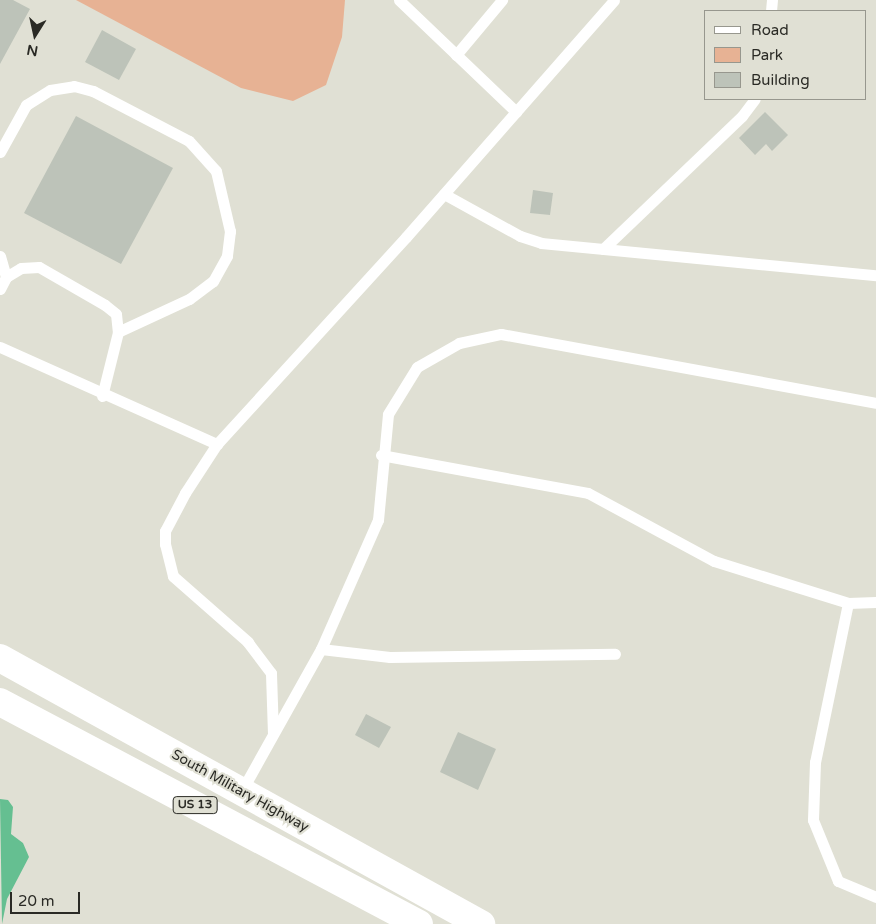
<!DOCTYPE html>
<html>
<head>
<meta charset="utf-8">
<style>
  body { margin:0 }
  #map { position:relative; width:876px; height:924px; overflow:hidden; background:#e0e0d4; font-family:"Varela Round",sans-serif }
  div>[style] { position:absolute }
  .green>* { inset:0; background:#e7b294 }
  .water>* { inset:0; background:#65bf91 }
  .building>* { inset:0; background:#bdc3b9 }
  .lane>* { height:11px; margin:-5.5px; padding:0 5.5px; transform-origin:5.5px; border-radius:5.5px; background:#fff }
  .primary>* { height:28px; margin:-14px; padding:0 14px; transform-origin:14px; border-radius:14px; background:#fff }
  span { translate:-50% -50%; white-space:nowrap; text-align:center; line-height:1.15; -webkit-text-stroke:4.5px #e0e0d4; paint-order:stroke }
  .shield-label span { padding:1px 4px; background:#e0e0d4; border:1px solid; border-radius:4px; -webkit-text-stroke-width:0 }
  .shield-label { font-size:12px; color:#2a2a25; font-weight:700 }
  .street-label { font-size:14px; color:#2a2a25 }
  .legend { position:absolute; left:704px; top:10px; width:162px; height:90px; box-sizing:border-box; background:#e0e0d4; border:1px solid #97978e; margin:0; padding:6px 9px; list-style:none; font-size:15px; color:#2a2a25 }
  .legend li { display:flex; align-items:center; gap:10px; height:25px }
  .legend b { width:25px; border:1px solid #97978e }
  .north { position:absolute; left:10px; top:10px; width:50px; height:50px; -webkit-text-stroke:4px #e0e0d4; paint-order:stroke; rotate:190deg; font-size:14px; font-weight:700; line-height:20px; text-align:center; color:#2a2a25 }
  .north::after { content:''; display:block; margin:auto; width:18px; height:22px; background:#2a2a25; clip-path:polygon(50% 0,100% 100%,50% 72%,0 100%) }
  .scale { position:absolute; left:10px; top:892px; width:70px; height:22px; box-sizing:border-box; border:2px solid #2a2a25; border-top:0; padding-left:6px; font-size:15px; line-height:18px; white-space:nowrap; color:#2a2a25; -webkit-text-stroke:4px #e0e0d4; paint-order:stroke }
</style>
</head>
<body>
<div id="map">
  <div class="green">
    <i style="clip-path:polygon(76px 0,345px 0,342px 37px,326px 85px,293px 101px,241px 88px)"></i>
  </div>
  <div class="water">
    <i style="clip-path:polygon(0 799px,8px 800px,13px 807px,11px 834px,23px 843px,29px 857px,7px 899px,2px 924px)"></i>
  </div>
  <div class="building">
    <i style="clip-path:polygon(0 0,13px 0,30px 9px,0 64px)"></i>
    <i style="clip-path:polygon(102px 30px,136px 49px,119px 80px,85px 62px)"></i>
    <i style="clip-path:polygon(765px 112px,788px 135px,772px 151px,766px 144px,755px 155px,739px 138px)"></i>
    <i style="clip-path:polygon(76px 116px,173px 168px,121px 264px,24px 213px)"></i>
    <i style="clip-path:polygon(533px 190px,553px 193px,550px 215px,530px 213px)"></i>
    <i style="clip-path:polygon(366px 714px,391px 727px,379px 748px,355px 735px)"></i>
    <i style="clip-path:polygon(458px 732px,496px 749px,478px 790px,440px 772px)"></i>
  </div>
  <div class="lane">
    <i style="left:399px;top:0;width:162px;rotate:43.7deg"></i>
    <i style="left:771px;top:11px;width:11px;rotate:-85deg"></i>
    <i style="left:456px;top:55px;width:72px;rotate:-50.1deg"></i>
    <i style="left:0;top:152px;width:54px;rotate:-61deg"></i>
    <i style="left:26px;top:105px;width:28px;rotate:-32deg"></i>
    <i style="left:50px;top:90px;width:24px;rotate:-9deg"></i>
    <i style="left:74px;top:86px;width:20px;rotate:15deg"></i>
    <i style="left:93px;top:91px;width:108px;rotate:27.5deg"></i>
    <i style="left:189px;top:141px;width:40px;rotate:48deg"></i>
    <i style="left:216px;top:171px;width:62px;rotate:76.9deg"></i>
    <i style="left:230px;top:231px;width:25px;rotate:97deg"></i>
    <i style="left:227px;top:256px;width:29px;rotate:119deg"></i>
    <i style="left:213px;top:281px;width:30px;rotate:143deg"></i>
    <i style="left:189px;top:299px;width:78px;rotate:155.1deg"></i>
    <i style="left:444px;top:194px;width:87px;rotate:28.9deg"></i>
    <i style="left:520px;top:236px;width:22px;rotate:18deg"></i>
    <i style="left:541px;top:243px;width:337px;rotate:5.5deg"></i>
    <i style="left:603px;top:249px;width:192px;rotate:-43.7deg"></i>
    <i style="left:742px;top:116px;width:21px;rotate:-53deg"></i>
    <i style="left:0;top:256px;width:22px;rotate:74deg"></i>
    <i style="left:0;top:289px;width:13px;rotate:-63deg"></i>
    <i style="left:6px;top:277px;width:17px;rotate:-31deg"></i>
    <i style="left:21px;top:268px;width:18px;rotate:-3deg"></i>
    <i style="left:39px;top:267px;width:76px;rotate:29.9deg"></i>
    <i style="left:105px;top:305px;width:14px;rotate:39deg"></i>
    <i style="left:116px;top:314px;width:18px;rotate:84deg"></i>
    <i style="left:118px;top:332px;width:66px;rotate:104deg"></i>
    <i style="left:0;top:347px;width:238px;rotate:24.1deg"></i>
    <i style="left:381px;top:455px;width:210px;rotate:10.4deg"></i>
    <i style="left:588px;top:493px;width:143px;rotate:28.4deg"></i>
    <i style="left:714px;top:561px;width:140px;rotate:17.4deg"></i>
    <i style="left:848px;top:603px;width:28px;rotate:-2deg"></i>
    <i style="left:848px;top:603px;width:162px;rotate:101.7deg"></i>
    <i style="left:815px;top:762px;width:58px;rotate:92deg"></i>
    <i style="left:813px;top:820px;width:66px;rotate:67.7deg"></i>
    <i style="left:838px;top:881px;width:41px;rotate:22.8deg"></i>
    <i style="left:321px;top:649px;width:69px;rotate:6.6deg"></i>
    <i style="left:390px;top:657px;width:225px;rotate:-0.8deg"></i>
    <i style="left:273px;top:734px;width:61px;rotate:-91.9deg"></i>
    <i style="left:271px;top:673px;width:39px;rotate:-127deg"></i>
    <i style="left:248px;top:642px;width:100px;rotate:-138.7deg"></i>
    <i style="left:173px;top:576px;width:33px;rotate:-104deg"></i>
    <i style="left:165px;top:544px;width:13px;rotate:-90deg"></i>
    <i style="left:165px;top:531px;width:43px;rotate:-62.2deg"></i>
    <i style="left:185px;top:493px;width:59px;rotate:-56.9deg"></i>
    <i style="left:217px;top:444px;width:280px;rotate:-47.6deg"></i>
    <i style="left:406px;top:237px;width:315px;rotate:-48.7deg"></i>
    <i style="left:241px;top:792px;width:164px;rotate:-60.8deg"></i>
    <i style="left:321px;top:649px;width:141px;rotate:-66.2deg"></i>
    <i style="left:378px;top:520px;width:106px;rotate:-84.6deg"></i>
    <i style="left:388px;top:414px;width:55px;rotate:-58.3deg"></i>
    <i style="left:417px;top:367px;width:48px;rotate:-29.7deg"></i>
    <i style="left:459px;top:343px;width:43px;rotate:-12.1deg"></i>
    <i style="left:501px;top:334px;width:381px;rotate:10.4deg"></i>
  </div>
  <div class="primary">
    <i style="left:0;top:658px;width:550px;rotate:28.94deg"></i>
    <i style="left:0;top:702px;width:474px;rotate:27.9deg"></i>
  </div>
  <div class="shield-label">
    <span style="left:195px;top:805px">US 13</span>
  </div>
  <div class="street-label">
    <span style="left:240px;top:791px;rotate:29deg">South Military Highway</span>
  </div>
  <ul class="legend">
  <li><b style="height:6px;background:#fff"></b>Road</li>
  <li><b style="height:14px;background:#e7b294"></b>Park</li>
  <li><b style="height:14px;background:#bdc3b9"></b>Building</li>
  </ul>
  <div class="north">N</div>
  <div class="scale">20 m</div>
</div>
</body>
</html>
